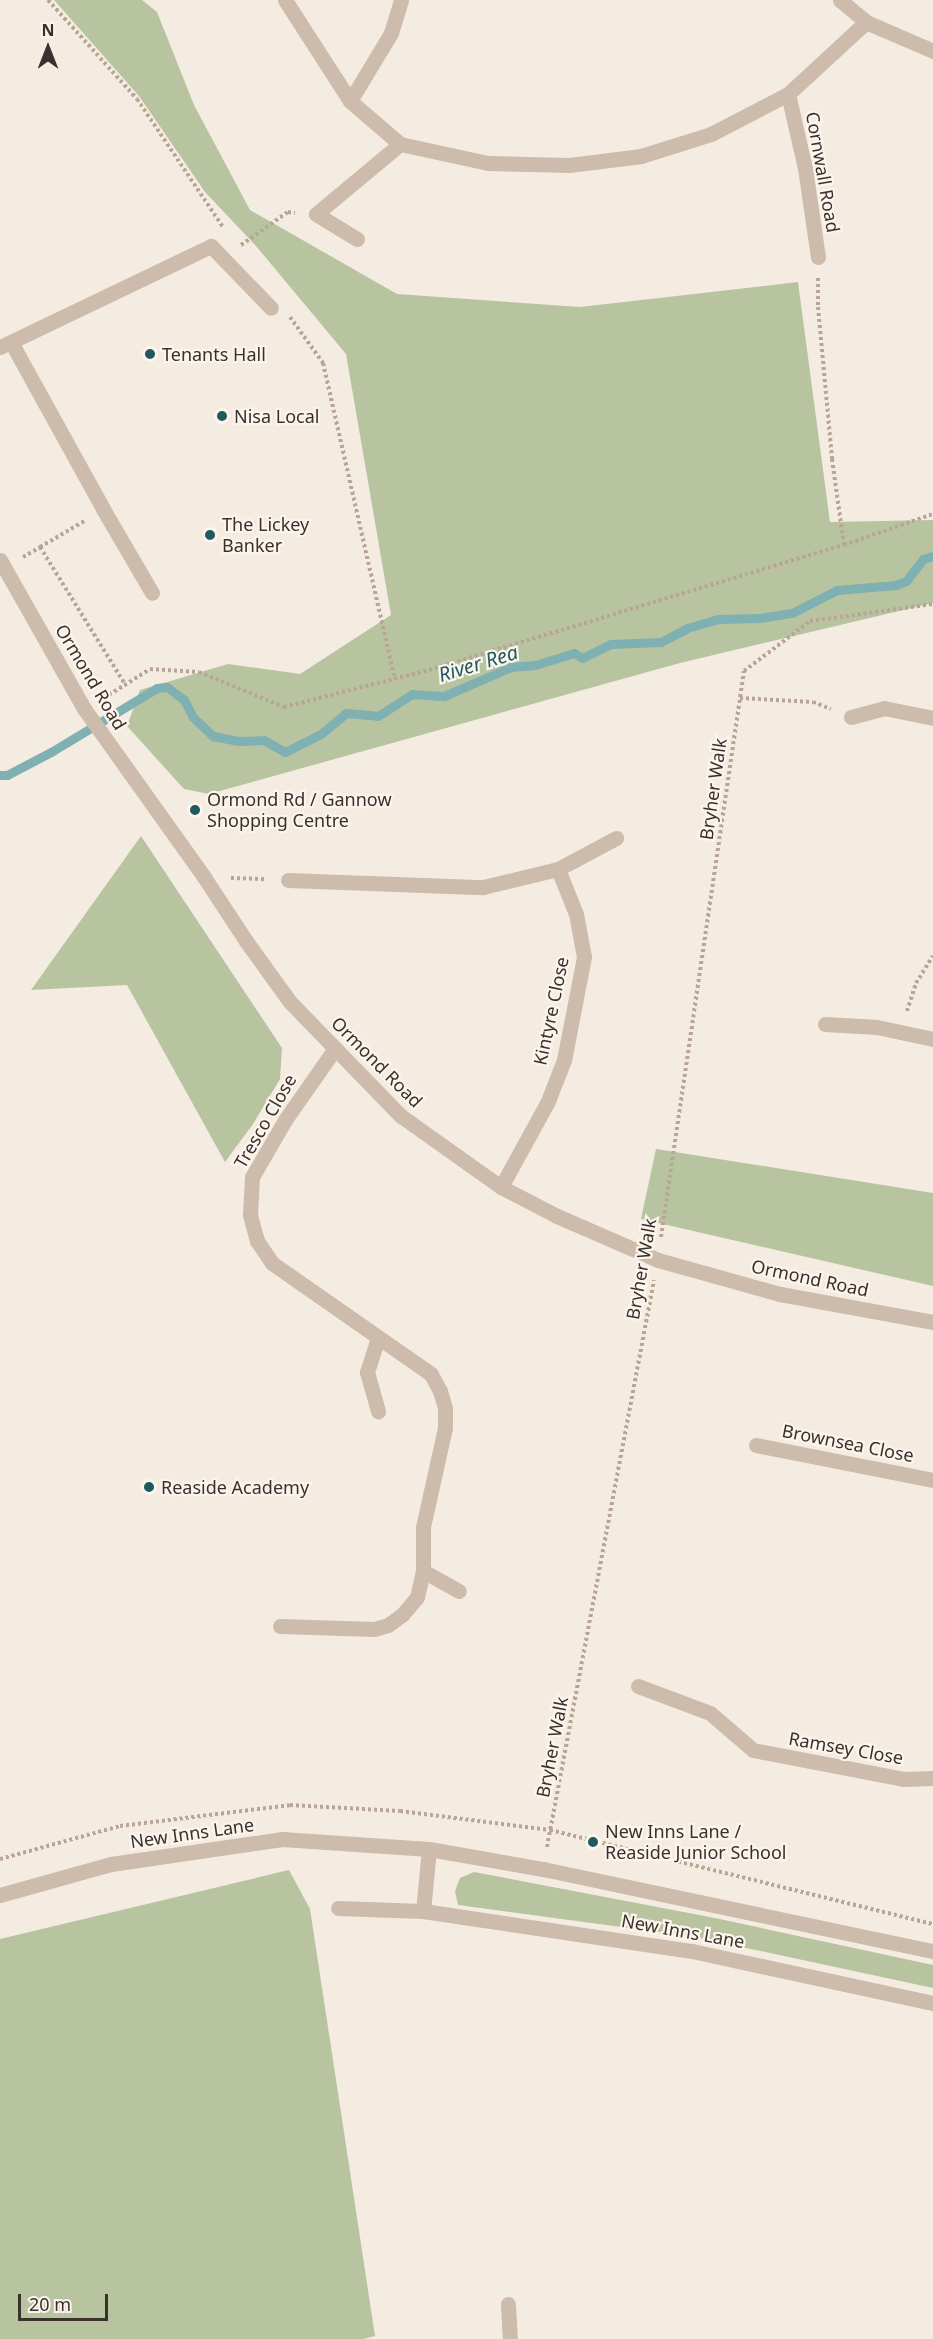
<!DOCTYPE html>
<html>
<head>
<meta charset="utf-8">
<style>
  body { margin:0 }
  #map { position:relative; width:933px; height:2339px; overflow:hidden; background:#f4ebe1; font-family:"Noto Sans",sans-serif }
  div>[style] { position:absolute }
  .green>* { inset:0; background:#b8c4a0 }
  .stream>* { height:9px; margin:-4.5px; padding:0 4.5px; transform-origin:4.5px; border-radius:4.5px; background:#7fb0b2 }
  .path>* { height:4px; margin-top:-2px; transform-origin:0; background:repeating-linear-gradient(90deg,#b9a596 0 3px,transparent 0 6px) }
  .service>* { height:15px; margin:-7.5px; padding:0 7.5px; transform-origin:7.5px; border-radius:7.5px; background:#cdbbac }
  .minor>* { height:15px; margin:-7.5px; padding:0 7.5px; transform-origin:7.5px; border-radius:7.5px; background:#cdbbac }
  .tertiary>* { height:15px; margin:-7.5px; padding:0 7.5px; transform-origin:7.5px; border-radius:7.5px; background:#cdbbac }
  .dots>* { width:16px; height:16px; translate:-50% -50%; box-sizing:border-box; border:3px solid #fbf5ee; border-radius:50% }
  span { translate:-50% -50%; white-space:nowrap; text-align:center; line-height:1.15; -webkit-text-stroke:4.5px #fbf5ee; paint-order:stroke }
  .street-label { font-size:18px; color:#3b302b }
  .poi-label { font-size:18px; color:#3b302b }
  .left { translate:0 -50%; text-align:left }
  .water-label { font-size:20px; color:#1f5a5e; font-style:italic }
  .north { position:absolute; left:18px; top:18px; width:60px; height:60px; -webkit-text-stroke:4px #fbf5ee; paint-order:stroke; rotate:0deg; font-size:16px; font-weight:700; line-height:24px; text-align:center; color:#3b302b }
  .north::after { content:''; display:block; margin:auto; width:21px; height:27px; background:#3b302b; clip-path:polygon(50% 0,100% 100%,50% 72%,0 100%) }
  .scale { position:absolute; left:18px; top:2294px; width:90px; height:27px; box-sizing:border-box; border:3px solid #3b302b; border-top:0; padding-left:8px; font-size:18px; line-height:21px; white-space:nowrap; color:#3b302b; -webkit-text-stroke:4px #fbf5ee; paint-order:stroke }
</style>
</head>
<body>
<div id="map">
  <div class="green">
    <i style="clip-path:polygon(54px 0,142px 0,157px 12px,194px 105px,250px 210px,397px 294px,580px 307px,798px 282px,830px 522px,933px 520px,933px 603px,680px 663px,209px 794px,184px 789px,127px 726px,140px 690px,228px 664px,300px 674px,391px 615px,346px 354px,256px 246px,205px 192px,139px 96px)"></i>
    <i style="clip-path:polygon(141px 836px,282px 1048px,280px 1079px,253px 1124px,225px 1162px,127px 985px,31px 990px)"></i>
    <i style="clip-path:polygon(656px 1149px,933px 1193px,933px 1286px,641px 1219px)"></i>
    <i style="clip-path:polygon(289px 1870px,310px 1909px,375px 2336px,363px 2339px,0 2339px,0 1939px)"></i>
    <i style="clip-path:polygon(474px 1872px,715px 1918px,933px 1965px,933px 1988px,695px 1937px,458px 1905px,455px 1891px,460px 1878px)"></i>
  </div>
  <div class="stream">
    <i style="left:0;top:775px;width:7px"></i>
    <i style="left:7px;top:775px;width:50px;rotate:-27.6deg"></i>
    <i style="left:51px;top:752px;width:124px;rotate:-31.1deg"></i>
    <i style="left:157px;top:688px;width:10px;rotate:-6deg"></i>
    <i style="left:167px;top:687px;width:21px;rotate:37deg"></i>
    <i style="left:184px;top:700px;width:19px;rotate:62deg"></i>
    <i style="left:193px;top:717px;width:28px;rotate:44deg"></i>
    <i style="left:213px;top:736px;width:26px;rotate:11deg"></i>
    <i style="left:239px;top:741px;width:25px;rotate:-2deg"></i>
    <i style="left:264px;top:740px;width:24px;rotate:30deg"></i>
    <i style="left:285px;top:752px;width:40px;rotate:-26.6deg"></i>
    <i style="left:321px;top:734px;width:33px;rotate:-40deg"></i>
    <i style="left:346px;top:713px;width:32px;rotate:5deg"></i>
    <i style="left:378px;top:716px;width:40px;rotate:-32.9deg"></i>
    <i style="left:412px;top:694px;width:32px;rotate:4deg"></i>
    <i style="left:444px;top:696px;width:73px;rotate:-23.4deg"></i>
    <i style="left:511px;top:667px;width:24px;rotate:-5deg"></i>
    <i style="left:535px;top:665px;width:41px;rotate:-17.1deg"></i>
    <i style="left:574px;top:653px;width:9px;rotate:32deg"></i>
    <i style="left:582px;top:658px;width:32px;rotate:-26deg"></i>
    <i style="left:611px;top:644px;width:50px;rotate:-2.3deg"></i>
    <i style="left:661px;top:642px;width:30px;rotate:-28deg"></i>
    <i style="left:687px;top:628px;width:32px;rotate:-16deg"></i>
    <i style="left:718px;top:619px;width:41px;rotate:-1.4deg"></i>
    <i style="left:759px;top:618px;width:33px;rotate:-9deg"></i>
    <i style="left:792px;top:613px;width:51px;rotate:-27.1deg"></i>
    <i style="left:837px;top:590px;width:59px;rotate:-4.8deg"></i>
    <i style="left:896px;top:585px;width:11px;rotate:-22deg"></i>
    <i style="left:906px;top:581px;width:28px;rotate:-52deg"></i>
    <i style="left:923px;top:559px;width:10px;rotate:-17deg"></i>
  </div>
  <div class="path">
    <i style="left:48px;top:0;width:133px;rotate:48deg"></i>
    <i style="left:137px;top:99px;width:154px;rotate:56.1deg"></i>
    <i style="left:241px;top:245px;width:57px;rotate:-35.1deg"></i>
    <i style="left:288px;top:212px;width:7px;rotate:8deg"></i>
    <i style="left:818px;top:278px;width:29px;rotate:90deg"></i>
    <i style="left:818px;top:307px;width:153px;rotate:84.7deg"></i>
    <i style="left:832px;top:459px;width:87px;rotate:82.1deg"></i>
    <i style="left:290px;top:317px;width:57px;rotate:54.3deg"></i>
    <i style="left:323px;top:363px;width:324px;rotate:77.2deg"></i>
    <i style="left:40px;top:547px;width:53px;rotate:-30.4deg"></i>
    <i style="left:23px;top:557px;width:20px;rotate:-30deg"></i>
    <i style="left:40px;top:547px;width:161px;rotate:58.2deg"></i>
    <i style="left:104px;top:698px;width:54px;rotate:-32.2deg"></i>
    <i style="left:150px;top:669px;width:49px;rotate:3.5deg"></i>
    <i style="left:199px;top:672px;width:92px;rotate:22.4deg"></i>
    <i style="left:284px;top:707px;width:150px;rotate:-14.3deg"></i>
    <i style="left:429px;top:670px;width:433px;rotate:-16.8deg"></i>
    <i style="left:844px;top:545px;width:94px;rotate:-19.2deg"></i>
    <i style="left:740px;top:698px;width:73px;rotate:3.1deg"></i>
    <i style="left:813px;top:702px;width:19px;rotate:21deg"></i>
    <i style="left:231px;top:878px;width:35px;rotate:2deg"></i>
    <i style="left:907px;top:1011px;width:29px;rotate:-72deg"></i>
    <i style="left:916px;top:983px;width:32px;rotate:-58deg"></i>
    <i style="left:661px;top:1237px;width:572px;rotate:-81.66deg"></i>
    <i style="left:744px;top:671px;width:83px;rotate:-37.1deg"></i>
    <i style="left:810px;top:621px;width:124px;rotate:-7.9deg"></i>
    <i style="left:547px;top:1847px;width:577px;rotate:-79.31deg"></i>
    <i style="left:0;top:1859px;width:124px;rotate:-15.4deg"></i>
    <i style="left:120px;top:1826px;width:171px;rotate:-7deg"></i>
    <i style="left:290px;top:1805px;width:110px;rotate:3.1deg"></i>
    <i style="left:400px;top:1811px;width:151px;rotate:7.2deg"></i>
    <i style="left:550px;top:1830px;width:394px;rotate:13.8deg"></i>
  </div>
  <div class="service">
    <i style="left:11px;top:342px;width:191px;rotate:61.1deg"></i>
    <i style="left:103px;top:509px;width:97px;rotate:59.7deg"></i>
    <i style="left:0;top:347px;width:234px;rotate:-25.6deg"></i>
    <i style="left:211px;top:246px;width:86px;rotate:45.9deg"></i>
    <i style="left:638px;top:1686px;width:77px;rotate:20.6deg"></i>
    <i style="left:710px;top:1713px;width:57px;rotate:40.7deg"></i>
  </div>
  <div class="minor">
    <i style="left:285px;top:0;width:120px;rotate:57.2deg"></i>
    <i style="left:350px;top:101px;width:66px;rotate:40.7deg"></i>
    <i style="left:400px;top:144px;width:90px;rotate:12.2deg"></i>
    <i style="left:488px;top:163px;width:81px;rotate:1.4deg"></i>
    <i style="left:569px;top:165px;width:73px;rotate:-7.1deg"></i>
    <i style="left:641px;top:156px;width:73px;rotate:-17.4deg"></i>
    <i style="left:711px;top:134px;width:87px;rotate:-27.5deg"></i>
    <i style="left:788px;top:94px;width:106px;rotate:-42.7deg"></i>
    <i style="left:840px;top:0;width:34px;rotate:40deg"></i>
    <i style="left:866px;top:22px;width:73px;rotate:23.4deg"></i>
    <i style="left:788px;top:94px;width:76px;rotate:77.1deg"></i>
    <i style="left:805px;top:168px;width:90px;rotate:81.7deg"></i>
    <i style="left:350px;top:101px;width:79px;rotate:-58.9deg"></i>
    <i style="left:391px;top:33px;width:34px;rotate:-73deg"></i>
    <i style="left:357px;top:239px;width:48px;rotate:-148.6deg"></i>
    <i style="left:316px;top:214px;width:109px;rotate:-39.8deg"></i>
    <i style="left:851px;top:717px;width:34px;rotate:-15deg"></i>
    <i style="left:884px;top:708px;width:50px;rotate:11.5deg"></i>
    <i style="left:288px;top:880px;width:195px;rotate:2.1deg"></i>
    <i style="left:483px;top:887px;width:77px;rotate:-13.5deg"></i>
    <i style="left:558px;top:869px;width:66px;rotate:-28.1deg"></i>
    <i style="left:825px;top:1024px;width:52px;rotate:3.3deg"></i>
    <i style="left:877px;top:1027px;width:57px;rotate:12.1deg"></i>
    <i style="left:501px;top:1187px;width:98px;rotate:-61.3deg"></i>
    <i style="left:548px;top:1101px;width:44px;rotate:-68.7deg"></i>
    <i style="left:564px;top:1060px;width:105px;rotate:-79deg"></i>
    <i style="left:584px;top:957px;width:44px;rotate:-100.5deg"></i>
    <i style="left:576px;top:914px;width:48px;rotate:-111.8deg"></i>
    <i style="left:378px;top:1338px;width:36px;rotate:108deg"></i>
    <i style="left:367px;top:1372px;width:41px;rotate:74.2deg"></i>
    <i style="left:756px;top:1445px;width:180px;rotate:11.2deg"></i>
    <i style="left:423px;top:1571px;width:41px;rotate:29.1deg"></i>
    <i style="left:280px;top:1626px;width:94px;rotate:1.8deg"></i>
    <i style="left:374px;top:1629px;width:15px;rotate:-16deg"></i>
    <i style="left:388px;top:1625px;width:17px;rotate:-36deg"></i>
    <i style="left:402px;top:1615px;width:23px;rotate:-50deg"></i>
    <i style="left:417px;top:1597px;width:27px;rotate:-77deg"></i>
    <i style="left:423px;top:1571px;width:44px;rotate:-90deg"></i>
    <i style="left:423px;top:1527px;width:101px;rotate:-77.5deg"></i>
    <i style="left:445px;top:1428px;width:20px;rotate:-90deg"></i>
    <i style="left:445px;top:1408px;width:18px;rotate:-106deg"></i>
    <i style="left:440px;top:1391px;width:19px;rotate:-118deg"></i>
    <i style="left:431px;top:1374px;width:194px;rotate:-145.1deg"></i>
    <i style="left:272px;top:1263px;width:27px;rotate:-124deg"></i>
    <i style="left:257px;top:1241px;width:27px;rotate:-105deg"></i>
    <i style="left:250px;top:1215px;width:38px;rotate:-87deg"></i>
    <i style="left:252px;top:1177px;width:66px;rotate:-59.9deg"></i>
    <i style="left:285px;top:1120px;width:85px;rotate:-55deg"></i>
    <i style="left:753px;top:1750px;width:153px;rotate:10.9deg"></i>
    <i style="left:903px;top:1779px;width:30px;rotate:-2deg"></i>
    <i style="left:429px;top:1849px;width:62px;rotate:95.5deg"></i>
    <i style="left:423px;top:1911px;width:272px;rotate:8.5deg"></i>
    <i style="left:692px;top:1951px;width:247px;rotate:12.2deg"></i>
    <i style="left:338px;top:1908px;width:85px;rotate:2deg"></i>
    <i style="left:508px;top:2304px;width:35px;rotate:87deg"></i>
  </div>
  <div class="tertiary">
    <i style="left:0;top:560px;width:172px;rotate:60.5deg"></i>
    <i style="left:85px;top:710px;width:205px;rotate:54.5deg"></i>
    <i style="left:204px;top:877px;width:77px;rotate:56.7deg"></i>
    <i style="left:246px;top:941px;width:75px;rotate:54.2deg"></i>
    <i style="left:290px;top:1002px;width:159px;rotate:45.8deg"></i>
    <i style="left:401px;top:1116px;width:123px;rotate:35.4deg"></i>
    <i style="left:501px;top:1187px;width:63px;rotate:27.4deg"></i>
    <i style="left:557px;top:1216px;width:110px;rotate:23.5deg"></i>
    <i style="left:658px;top:1260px;width:127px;rotate:15.6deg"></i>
    <i style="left:780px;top:1294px;width:156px;rotate:10.4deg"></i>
    <i style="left:0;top:1895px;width:115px;rotate:-15.6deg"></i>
    <i style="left:111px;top:1864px;width:173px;rotate:-8.3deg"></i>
    <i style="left:282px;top:1839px;width:147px;rotate:3.9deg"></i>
    <i style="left:429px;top:1849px;width:116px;rotate:10deg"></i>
    <i style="left:543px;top:1869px;width:399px;rotate:11.9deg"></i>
  </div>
  <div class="dots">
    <i style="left:150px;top:354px;background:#1f5a5e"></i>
    <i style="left:222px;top:416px;background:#1f5a5e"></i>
    <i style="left:210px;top:535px;background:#1f5a5e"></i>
    <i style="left:195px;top:810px;background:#1f5a5e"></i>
    <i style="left:149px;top:1487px;background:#1f5a5e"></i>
    <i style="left:593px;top:1842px;background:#1f5a5e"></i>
  </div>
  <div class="street-label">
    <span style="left:823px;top:172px;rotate:80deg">Cornwall Road</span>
    <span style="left:91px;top:677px;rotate:59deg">Ormond Road</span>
    <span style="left:713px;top:789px;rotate:-82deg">Bryher Walk</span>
    <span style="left:551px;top:1011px;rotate:-78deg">Kintyre Close</span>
    <span style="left:377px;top:1062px;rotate:45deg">Ormond Road</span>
    <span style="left:265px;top:1121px;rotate:-60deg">Tresco Close</span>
    <span style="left:641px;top:1269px;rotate:-80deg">Bryher Walk</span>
    <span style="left:810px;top:1278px;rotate:12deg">Ormond Road</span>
    <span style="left:848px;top:1443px;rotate:11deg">Brownsea Close</span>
    <span style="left:552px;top:1747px;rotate:-79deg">Bryher Walk</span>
    <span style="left:846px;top:1748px;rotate:10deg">Ramsey Close</span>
    <span style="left:192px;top:1833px;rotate:-8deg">New Inns Lane</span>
    <span style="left:683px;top:1931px;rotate:10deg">New Inns Lane</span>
  </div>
  <div class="poi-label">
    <span class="left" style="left:162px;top:354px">Tenants Hall</span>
    <span class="left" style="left:234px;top:416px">Nisa Local</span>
    <span class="left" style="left:222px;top:535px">The Lickey<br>Banker</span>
    <span class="left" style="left:207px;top:810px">Ormond Rd / Gannow<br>Shopping Centre</span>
    <span class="left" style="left:161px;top:1487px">Reaside Academy</span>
    <span class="left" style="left:605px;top:1842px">New Inns Lane /<br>Reaside Junior School</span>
  </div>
  <div class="water-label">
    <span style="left:478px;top:663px;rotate:-17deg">River Rea</span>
  </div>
  <div class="north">N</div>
  <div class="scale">20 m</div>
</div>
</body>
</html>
